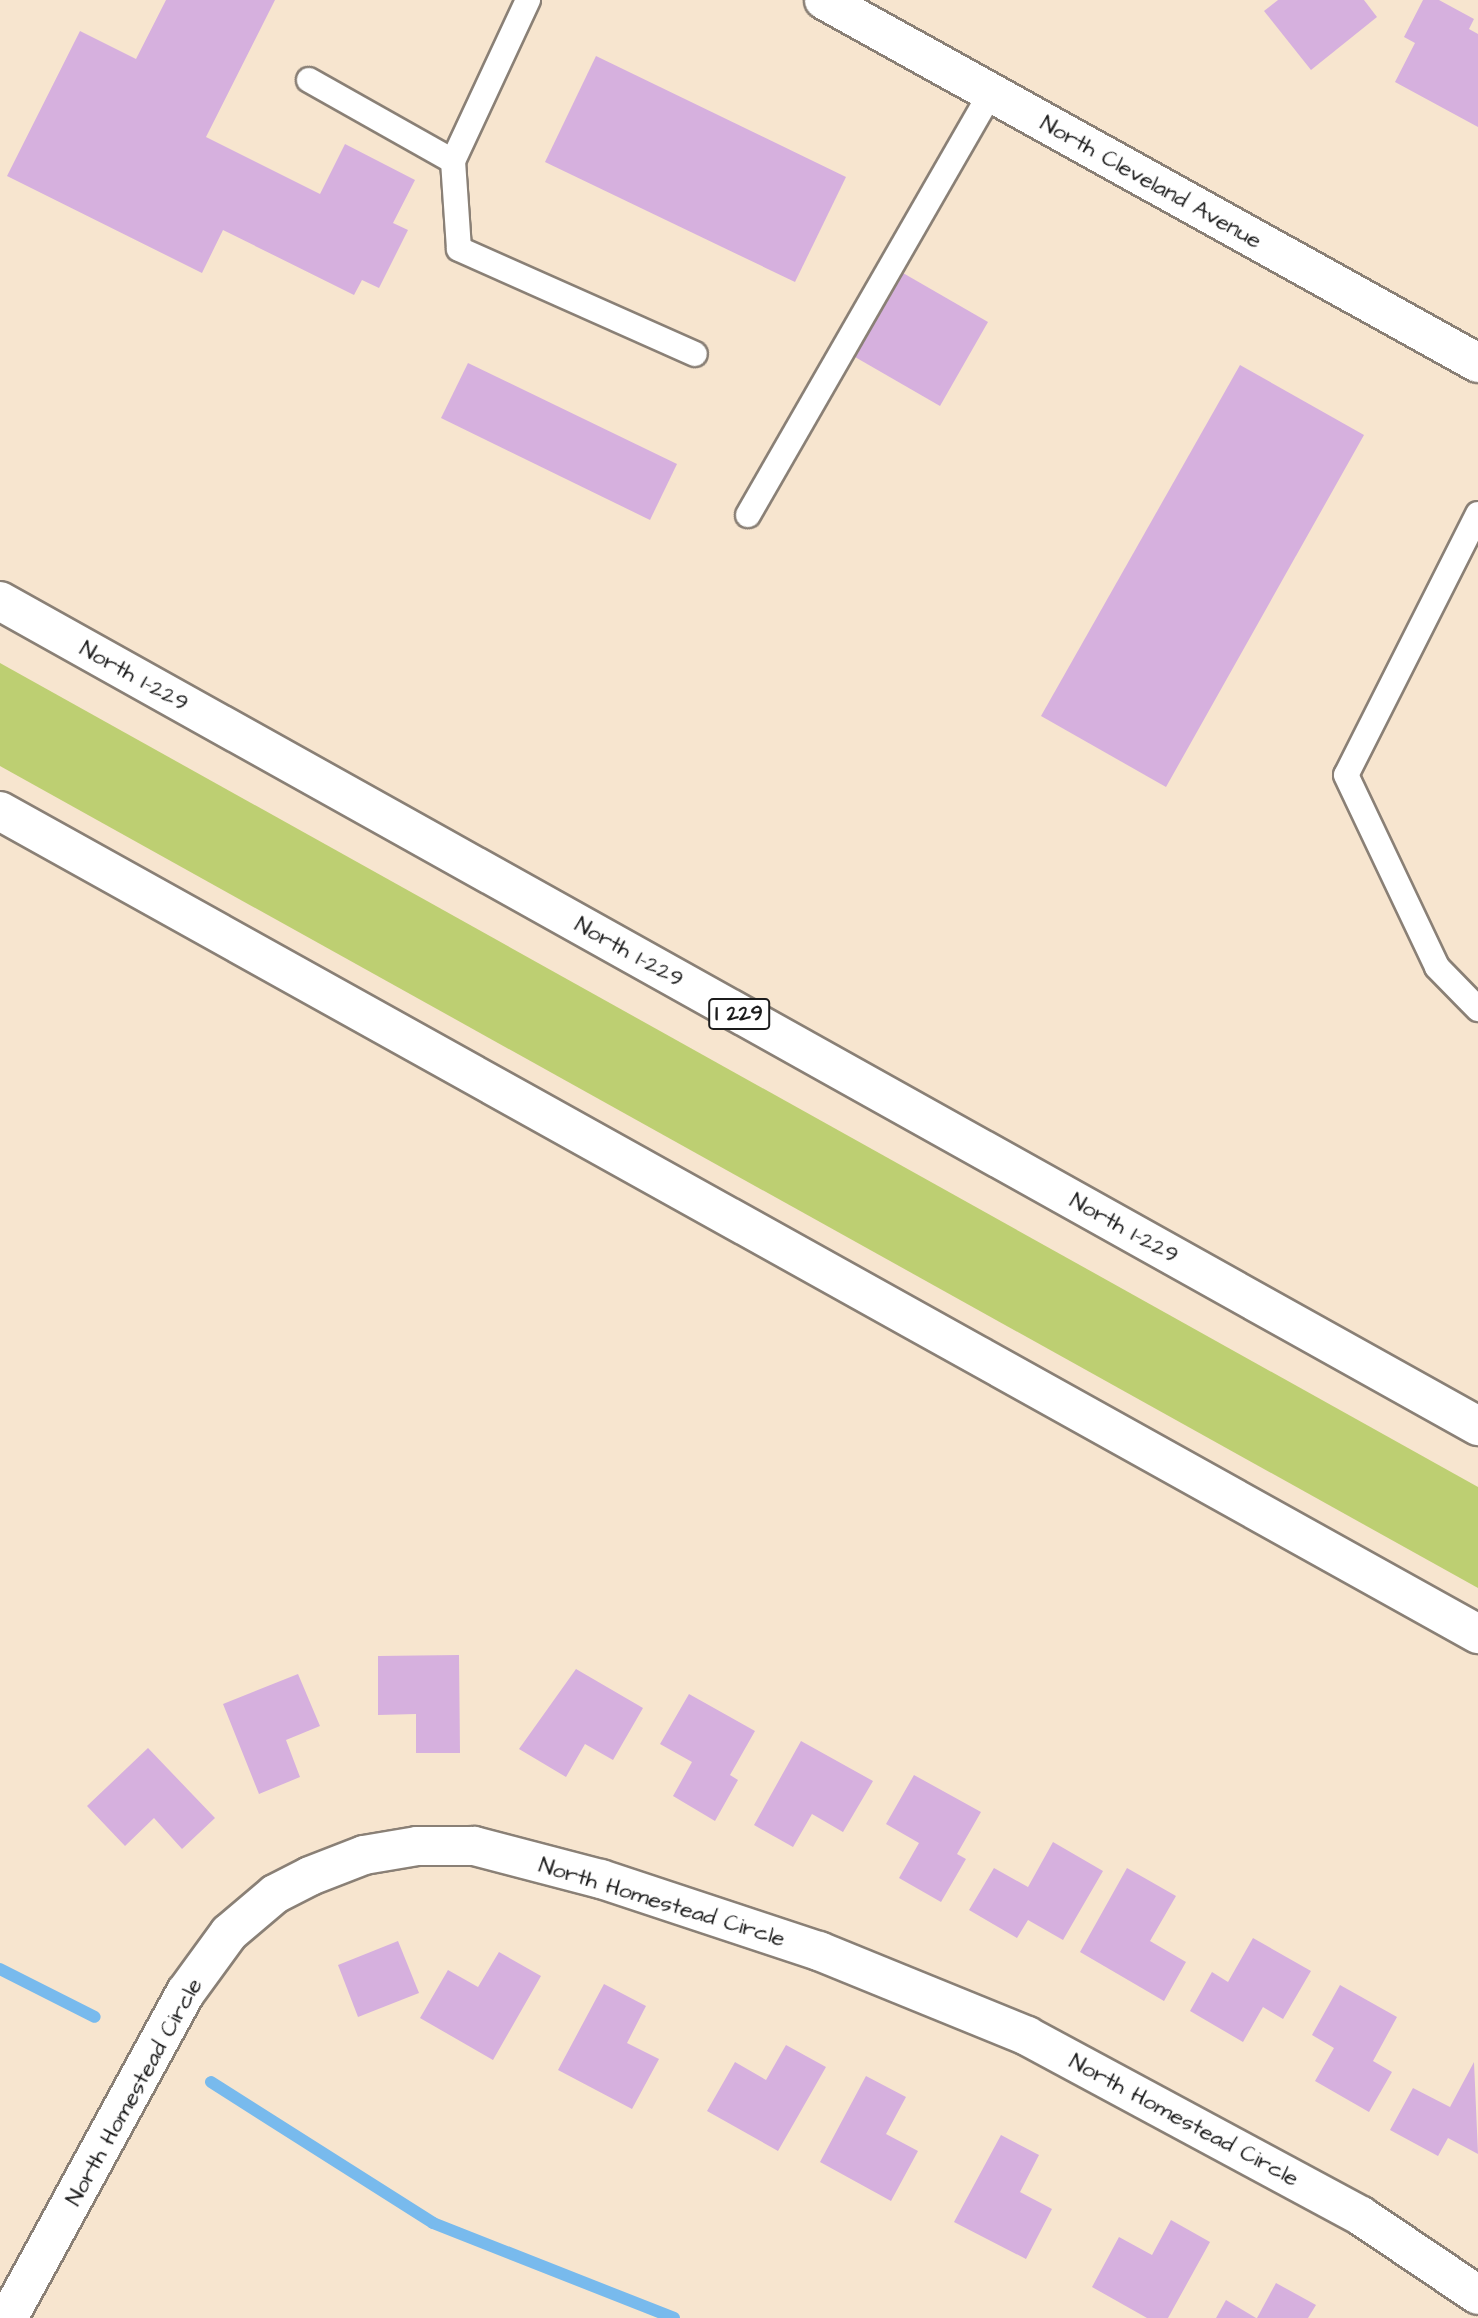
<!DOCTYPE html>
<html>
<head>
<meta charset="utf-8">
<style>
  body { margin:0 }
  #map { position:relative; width:1478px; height:2318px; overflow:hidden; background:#f7e5cf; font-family:"Architects Daughter",sans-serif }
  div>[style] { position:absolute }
  .green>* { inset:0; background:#bdcf72 }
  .stream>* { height:12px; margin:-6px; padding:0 6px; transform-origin:6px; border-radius:6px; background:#78baed }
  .building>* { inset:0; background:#d6b0de }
  .roads { filter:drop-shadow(2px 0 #8a8076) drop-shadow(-2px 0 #8a8076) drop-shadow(0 2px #8a8076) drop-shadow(0 -2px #8a8076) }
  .service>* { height:24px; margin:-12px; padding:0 12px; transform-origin:12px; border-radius:12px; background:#fff }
  .minor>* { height:38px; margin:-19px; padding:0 19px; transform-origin:19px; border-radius:19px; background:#fff }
  .tertiary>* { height:38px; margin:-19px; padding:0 19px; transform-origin:19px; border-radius:19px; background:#fff }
  .motorway>* { height:38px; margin:-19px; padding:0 19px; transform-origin:19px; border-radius:19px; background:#fff }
  span { translate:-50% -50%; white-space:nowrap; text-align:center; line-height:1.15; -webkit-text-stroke:5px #fff; paint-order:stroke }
  .shield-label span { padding:2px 5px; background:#fff; border:2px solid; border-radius:5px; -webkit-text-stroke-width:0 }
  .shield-label { font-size:21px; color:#1c1c1c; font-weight:700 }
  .street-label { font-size:23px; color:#1c1c1c }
</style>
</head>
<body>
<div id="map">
  <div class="green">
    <i style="clip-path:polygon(0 663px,1478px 1487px,1478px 1588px,0 766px)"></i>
  </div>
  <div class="stream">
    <i style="left:0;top:1969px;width:106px;rotate:26.8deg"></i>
    <i style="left:211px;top:2082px;width:263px;rotate:32.4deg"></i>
    <i style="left:433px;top:2223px;width:259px;rotate:21.5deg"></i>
  </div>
  <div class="building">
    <i style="clip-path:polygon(166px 0,275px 0,206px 137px,320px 194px,345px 144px,415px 180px,393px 223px,408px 230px,379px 288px,362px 280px,354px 295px,223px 230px,202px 273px,7px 176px,80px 31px,136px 59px)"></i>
    <i style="clip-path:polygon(1278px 0,1364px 0,1377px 17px,1311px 70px,1264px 11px)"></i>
    <i style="clip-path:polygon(1423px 0,1439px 0,1474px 19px,1469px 29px,1478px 34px,1478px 127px,1395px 82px,1415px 43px,1404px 37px)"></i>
    <i style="clip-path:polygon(596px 56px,846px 177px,795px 282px,545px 162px)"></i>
    <i style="clip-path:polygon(903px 273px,988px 322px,940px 406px,855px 357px)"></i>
    <i style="clip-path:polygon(468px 363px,677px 464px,650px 520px,441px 418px)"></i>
    <i style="clip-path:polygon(1240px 365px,1364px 435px,1166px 787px,1041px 716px)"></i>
    <i style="clip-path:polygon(459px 1655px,460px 1753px,416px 1753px,416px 1714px,378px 1715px,378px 1656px)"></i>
    <i style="clip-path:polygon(576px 1669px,643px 1708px,613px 1760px,585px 1744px,566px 1777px,519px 1749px)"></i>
    <i style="clip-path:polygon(298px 1674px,320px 1726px,286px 1740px,300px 1777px,259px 1794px,223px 1704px)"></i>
    <i style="clip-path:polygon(689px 1694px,755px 1731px,730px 1775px,738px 1780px,715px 1821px,673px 1796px,692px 1762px,660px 1744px)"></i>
    <i style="clip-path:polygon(801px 1741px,873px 1781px,843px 1832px,812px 1814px,793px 1847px,754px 1825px)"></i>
    <i style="clip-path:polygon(148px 1748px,215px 1818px,182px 1849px,154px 1818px,125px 1846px,87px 1806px)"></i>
    <i style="clip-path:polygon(914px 1775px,981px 1812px,957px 1854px,966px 1859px,941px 1902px,899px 1878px,919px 1843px,886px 1824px)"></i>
    <i style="clip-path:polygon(1053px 1842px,1103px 1871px,1063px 1940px,1028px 1920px,1017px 1938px,969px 1910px,994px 1868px,1028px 1887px)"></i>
    <i style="clip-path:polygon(1127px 1868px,1176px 1896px,1150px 1941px,1186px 1962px,1164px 2001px,1080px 1952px)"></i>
    <i style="clip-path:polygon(1253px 1938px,1311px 1971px,1283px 2019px,1263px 2007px,1243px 2042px,1190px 2011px,1212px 1972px,1228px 1982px)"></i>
    <i style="clip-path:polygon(398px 1941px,419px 1993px,358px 2017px,338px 1965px)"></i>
    <i style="clip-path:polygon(499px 1952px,541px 1976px,493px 2060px,420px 2018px,448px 1970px,478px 1987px)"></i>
    <i style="clip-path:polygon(604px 1984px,646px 2006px,627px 2043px,659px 2059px,632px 2109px,558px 2070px)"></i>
    <i style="clip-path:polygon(1340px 1985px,1397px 2017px,1373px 2061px,1392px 2072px,1369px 2112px,1315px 2081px,1334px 2048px,1312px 2035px)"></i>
    <i style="clip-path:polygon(786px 2045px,826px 2067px,778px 2151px,707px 2111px,735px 2062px,766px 2080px)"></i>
    <i style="clip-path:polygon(1474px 2062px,1478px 2154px,1448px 2138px,1438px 2156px,1390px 2130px,1413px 2088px,1450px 2107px)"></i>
    <i style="clip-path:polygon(866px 2076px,906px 2097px,886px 2134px,918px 2151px,891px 2201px,820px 2162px)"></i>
    <i style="clip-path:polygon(1001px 2135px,1039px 2155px,1020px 2192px,1052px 2209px,1026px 2259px,954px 2222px)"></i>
    <i style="clip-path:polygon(1171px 2220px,1210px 2242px,1168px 2318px,1147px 2318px,1092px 2287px,1119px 2237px,1152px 2255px)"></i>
    <i style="clip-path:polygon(1276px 2283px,1316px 2305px,1308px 2318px,1257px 2318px)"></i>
    <i style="clip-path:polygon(1226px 2300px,1256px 2318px,1216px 2318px)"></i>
  </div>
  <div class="roads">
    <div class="service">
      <i style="left:528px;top:0;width:178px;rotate:115deg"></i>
      <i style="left:453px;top:161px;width:88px;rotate:86.1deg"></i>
      <i style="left:459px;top:249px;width:258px;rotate:24deg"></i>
      <i style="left:309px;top:80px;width:165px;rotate:29.4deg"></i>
      <i style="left:1478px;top:514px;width:292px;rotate:116.8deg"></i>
      <i style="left:1346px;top:775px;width:212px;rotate:64.6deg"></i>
      <i style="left:1437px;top:967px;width:59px;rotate:45.7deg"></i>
      <i style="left:748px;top:515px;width:487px;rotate:-60.1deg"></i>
    </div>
    <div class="minor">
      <i style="left:8px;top:2318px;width:371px;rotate:-61.4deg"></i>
      <i style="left:186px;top:1992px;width:73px;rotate:-53.9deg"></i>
      <i style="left:229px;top:1933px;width:60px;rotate:-40.3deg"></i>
      <i style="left:275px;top:1894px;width:39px;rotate:-27deg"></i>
      <i style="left:310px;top:1876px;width:58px;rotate:-21.3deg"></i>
      <i style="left:364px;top:1855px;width:54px;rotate:-9.6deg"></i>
      <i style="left:417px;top:1846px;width:57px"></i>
      <i style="left:474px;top:1846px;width:131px;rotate:14.6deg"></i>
      <i style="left:601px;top:1879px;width:230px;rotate:18.3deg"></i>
      <i style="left:819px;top:1951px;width:225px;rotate:22.2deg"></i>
      <i style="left:1027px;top:2036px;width:379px;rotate:28.3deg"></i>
      <i style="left:1361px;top:2216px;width:141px;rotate:34deg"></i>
    </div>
    <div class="tertiary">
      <i style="left:824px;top:0;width:748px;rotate:29.03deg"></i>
    </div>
    <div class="motorway">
      <i style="left:0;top:601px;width:1693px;rotate:29.17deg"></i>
      <i style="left:0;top:811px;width:1692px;rotate:29.11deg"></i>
    </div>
  </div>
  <div class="shield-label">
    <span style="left:739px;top:1014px">I 229</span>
  </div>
  <div class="street-label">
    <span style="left:1151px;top:182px;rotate:29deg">North Cleveland Avenue</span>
    <span style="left:134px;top:676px;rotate:29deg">North I-229</span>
    <span style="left:629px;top:952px;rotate:29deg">North I-229</span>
    <span style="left:1124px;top:1228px;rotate:29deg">North I-229</span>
    <span style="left:662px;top:1902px;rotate:17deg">North Homestead Circle</span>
    <span style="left:134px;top:2092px;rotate:-61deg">North Homestead Circle</span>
    <span style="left:1184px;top:2120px;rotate:28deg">North Homestead Circle</span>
  </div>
</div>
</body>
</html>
